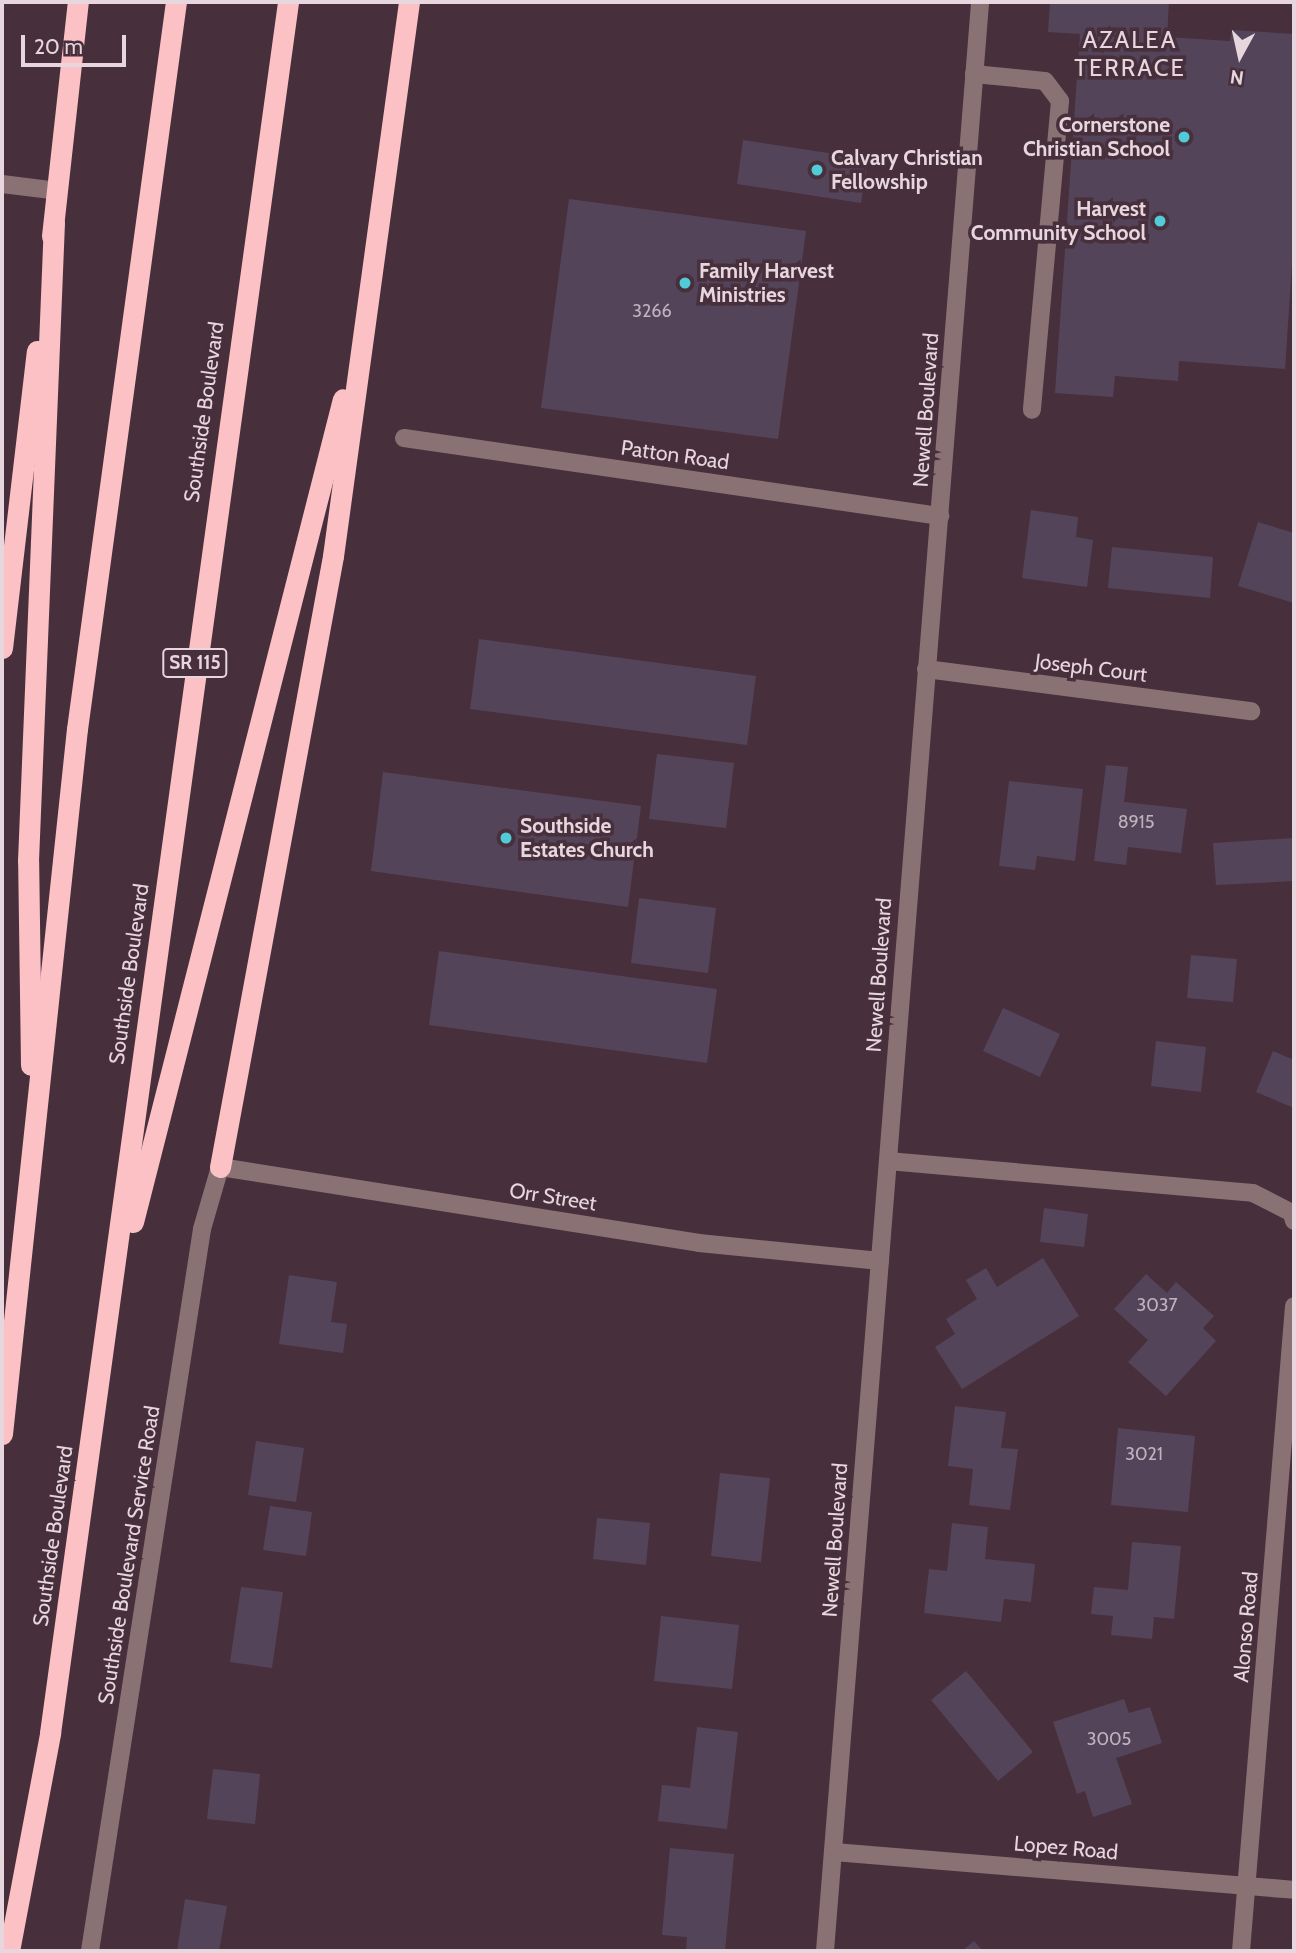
<!DOCTYPE html>
<html>
<head>
<meta charset="utf-8">
<style>
  body { margin:0 }
  #map { position:relative; width:1296px; height:1953px; overflow:hidden; background:#472f3c; font-family:Cabin,sans-serif }
  div>[style] { position:absolute }
  .building>* { inset:0; background:#54445a }
  .minor>* { height:18px; margin:-9px; padding:0 9px; transform-origin:9px; border-radius:9px; background:#8a7274 }
  .highway>* { height:21px; margin:-10.5px; padding:0 10.5px; transform-origin:10.5px; border-radius:10.5px; background:#fcc1c5 }
  .dots>* { width:19px; height:19px; translate:-50% -50%; box-sizing:border-box; border:4px solid #472f3c; border-radius:50% }
  span { translate:-50% -50%; white-space:nowrap; text-align:center; line-height:1.15; -webkit-text-stroke:7px #472f3c; paint-order:stroke }
  .number-label { font-size:18px; color:#c2b2bd }
  .number-label span { -webkit-text-stroke-width:0 }
  .shield-label span { padding:2px 5px; background:#472f3c; border:2px solid; border-radius:5px; -webkit-text-stroke-width:0 }
  .shield-label { font-size:19px; color:#e7d6de; font-weight:700 }
  .poi-label { font-size:21px; color:#e7d6de; font-weight:700 }
  .right { translate:-100% -50%; text-align:right }
  .left { translate:0 -50%; text-align:left }
  .street-label { font-size:21px; color:#e7d6de }
  .quarter-label { font-size:24px; color:#e7d6de; letter-spacing:2px }
  .frame { position:absolute; inset:0; border:4px solid #e7d6de; pointer-events:none }
  .north { position:absolute; left:1205px; top:21px; width:70px; height:70px; -webkit-text-stroke:5px #472f3c; paint-order:stroke; rotate:188deg; font-size:19px; font-weight:700; line-height:28px; text-align:center; color:#e7d6de }
  .north::after { content:''; display:block; margin:auto; width:24px; height:32px; background:#e7d6de; clip-path:polygon(50% 0,100% 100%,50% 72%,0 100%) }
  .scale { position:absolute; left:21px; top:35px; width:105px; height:32px; box-sizing:border-box; border:4px solid #e7d6de; border-top:0; padding-left:9px; font-size:21px; line-height:24px; white-space:nowrap; color:#e7d6de; -webkit-text-stroke:5px #472f3c; paint-order:stroke }
</style>
</head>
<body>
<div id="map">
  <div class="building">
    <i style="clip-path:polygon(1050px 2px,1169px 2px,1167px 37px,1230px 41px,1232px 30px,1294px 34px,1294px 234px,1285px 369px,1179px 361px,1178px 381px,1115px 376px,1113px 397px,1055px 393px,1080px 34px,1048px 32px)"></i>
    <i style="clip-path:polygon(743px 140px,868px 159px,861px 203px,737px 184px)"></i>
    <i style="clip-path:polygon(569px 199px,806px 231px,778px 439px,541px 408px)"></i>
    <i style="clip-path:polygon(1031px 510px,1078px 517px,1076px 537px,1093px 540px,1087px 587px,1022px 578px)"></i>
    <i style="clip-path:polygon(1258px 522px,1294px 533px,1294px 603px,1238px 586px)"></i>
    <i style="clip-path:polygon(1112px 547px,1213px 557px,1210px 598px,1108px 588px)"></i>
    <i style="clip-path:polygon(479px 639px,756px 676px,747px 745px,470px 709px)"></i>
    <i style="clip-path:polygon(657px 754px,734px 763px,726px 828px,649px 819px)"></i>
    <i style="clip-path:polygon(1106px 765px,1128px 767px,1124px 802px,1187px 809px,1181px 853px,1128px 847px,1126px 865px,1094px 861px)"></i>
    <i style="clip-path:polygon(383px 772px,641px 806px,628px 907px,371px 871px)"></i>
    <i style="clip-path:polygon(1009px 781px,1083px 789px,1075px 861px,1037px 856px,1035px 870px,999px 866px)"></i>
    <i style="clip-path:polygon(1294px 838px,1294px 881px,1216px 885px,1213px 843px)"></i>
    <i style="clip-path:polygon(639px 898px,716px 908px,708px 973px,631px 963px)"></i>
    <i style="clip-path:polygon(439px 951px,717px 989px,707px 1063px,429px 1025px)"></i>
    <i style="clip-path:polygon(1191px 955px,1237px 959px,1233px 1002px,1187px 998px)"></i>
    <i style="clip-path:polygon(1003px 1008px,1060px 1034px,1040px 1077px,983px 1051px)"></i>
    <i style="clip-path:polygon(1156px 1041px,1206px 1047px,1201px 1092px,1151px 1086px)"></i>
    <i style="clip-path:polygon(1273px 1051px,1294px 1060px,1294px 1108px,1256px 1092px)"></i>
    <i style="clip-path:polygon(1044px 1208px,1088px 1214px,1084px 1247px,1040px 1242px)"></i>
    <i style="clip-path:polygon(1043px 1258px,1079px 1316px,962px 1389px,935px 1347px,955px 1334px,946px 1319px,977px 1299px,966px 1280px,986px 1268px,997px 1287px)"></i>
    <i style="clip-path:polygon(1146px 1274px,1167px 1293px,1176px 1282px,1214px 1316px,1203px 1328px,1216px 1341px,1166px 1396px,1128px 1362px,1148px 1340px,1114px 1309px)"></i>
    <i style="clip-path:polygon(289px 1275px,337px 1282px,331px 1322px,347px 1324px,343px 1353px,279px 1344px)"></i>
    <i style="clip-path:polygon(955px 1406px,1006px 1412px,1001px 1448px,1018px 1449px,1010px 1510px,969px 1505px,973px 1469px,948px 1466px)"></i>
    <i style="clip-path:polygon(1118px 1428px,1195px 1436px,1188px 1512px,1111px 1505px)"></i>
    <i style="clip-path:polygon(256px 1441px,304px 1448px,296px 1502px,248px 1495px)"></i>
    <i style="clip-path:polygon(720px 1473px,770px 1478px,761px 1562px,711px 1556px)"></i>
    <i style="clip-path:polygon(270px 1506px,312px 1512px,306px 1556px,263px 1550px)"></i>
    <i style="clip-path:polygon(597px 1518px,650px 1523px,646px 1565px,593px 1559px)"></i>
    <i style="clip-path:polygon(952px 1523px,988px 1527px,985px 1559px,1035px 1564px,1031px 1602px,1004px 1599px,1001px 1622px,924px 1613px,929px 1569px,947px 1571px)"></i>
    <i style="clip-path:polygon(1132px 1542px,1181px 1546px,1174px 1619px,1154px 1617px,1152px 1639px,1111px 1635px,1113px 1616px,1091px 1614px,1094px 1587px,1128px 1590px)"></i>
    <i style="clip-path:polygon(241px 1587px,283px 1592px,272px 1668px,230px 1662px)"></i>
    <i style="clip-path:polygon(661px 1616px,739px 1625px,732px 1689px,654px 1681px)"></i>
    <i style="clip-path:polygon(966px 1671px,1033px 1752px,998px 1781px,931px 1700px)"></i>
    <i style="clip-path:polygon(1124px 1699px,1129px 1713px,1150px 1707px,1162px 1743px,1116px 1758px,1132px 1804px,1093px 1817px,1085px 1791px,1077px 1794px,1053px 1722px)"></i>
    <i style="clip-path:polygon(697px 1727px,738px 1732px,727px 1829px,658px 1821px,662px 1785px,690px 1788px)"></i>
    <i style="clip-path:polygon(213px 1769px,260px 1774px,255px 1824px,207px 1819px)"></i>
    <i style="clip-path:polygon(670px 1848px,734px 1854px,725px 1951px,686px 1951px,687px 1937px,662px 1935px)"></i>
    <i style="clip-path:polygon(185px 1899px,227px 1906px,219px 1951px,177px 1951px)"></i>
    <i style="clip-path:polygon(974px 1941px,983px 1951px,962px 1951px)"></i>
  </div>
  <div class="minor">
    <i style="left:974px;top:74px;width:71px;rotate:5.6deg"></i>
    <i style="left:1045px;top:81px;width:25px;rotate:53deg"></i>
    <i style="left:1060px;top:101px;width:310px;rotate:95.2deg"></i>
    <i style="left:2px;top:184px;width:56px;rotate:7.1deg"></i>
    <i style="left:404px;top:438px;width:542px;rotate:8.28deg"></i>
    <i style="left:926px;top:669px;width:328px;rotate:7.4deg"></i>
    <i style="left:888px;top:1161px;width:366px;rotate:5deg"></i>
    <i style="left:1253px;top:1193px;width:44px;rotate:27.1deg"></i>
    <i style="left:1292px;top:1213px;width:8px;rotate:76deg"></i>
    <i style="left:834px;top:1852px;width:462px;rotate:4.7deg"></i>
    <i style="left:90px;top:1951px;width:731px;rotate:-81.18deg"></i>
    <i style="left:202px;top:1229px;width:65px;rotate:-73.8deg"></i>
    <i style="left:220px;top:1167px;width:485px;rotate:9deg"></i>
    <i style="left:699px;top:1243px;width:182px;rotate:5.7deg"></i>
    <i style="left:825px;top:1951px;width:1955px;rotate:-85.45deg"></i>
    <i style="left:1241px;top:1951px;width:647px;rotate:-85.3deg"></i>
  </div>
  <div class="highway">
    <i style="left:52px;top:236px;width:235px;rotate:-83.7deg"></i>
    <i style="left:2px;top:648px;width:299px;rotate:-83.3deg"></i>
    <i style="left:31px;top:1065px;width:204px;rotate:-90.8deg"></i>
    <i style="left:28px;top:861px;width:639px;rotate:-87.67deg"></i>
    <i style="left:220px;top:1167px;width:621px;rotate:-79.52deg"></i>
    <i style="left:333px;top:556px;width:559px;rotate:-82.19deg"></i>
    <i style="left:133px;top:1222px;width:849px;rotate:-75.69deg"></i>
    <i style="left:2px;top:1434px;width:709px;rotate:-83.93deg"></i>
    <i style="left:77px;top:729px;width:734px;rotate:-82.25deg"></i>
    <i style="left:9px;top:1951px;width:222px;rotate:-79.3deg"></i>
    <i style="left:50px;top:1733px;width:1747px;rotate:-82.17deg"></i>
  </div>
  <div class="dots">
    <i style="left:1184px;top:137px;background:#52cbd9"></i>
    <i style="left:817px;top:170px;background:#52cbd9"></i>
    <i style="left:1160px;top:221px;background:#52cbd9"></i>
    <i style="left:685px;top:283px;background:#52cbd9"></i>
    <i style="left:506px;top:838px;background:#52cbd9"></i>
  </div>
  <div class="number-label">
    <span style="left:652px;top:311px">3266</span>
    <span style="left:1136px;top:822px">8915</span>
    <span style="left:1157px;top:1305px">3037</span>
    <span style="left:1144px;top:1454px">3021</span>
    <span style="left:1109px;top:1739px">3005</span>
  </div>
  <div class="shield-label">
    <span style="left:195px;top:663px">SR 115</span>
  </div>
  <div class="poi-label">
    <span class="right" style="left:1170px;top:137px">Cornerstone<br>Christian School</span>
    <span class="left" style="left:831px;top:170px">Calvary Christian<br>Fellowship</span>
    <span class="right" style="left:1146px;top:221px">Harvest<br>Community School</span>
    <span class="left" style="left:699px;top:283px">Family Harvest<br>Ministries</span>
    <span class="left" style="left:520px;top:838px">Southside<br>Estates Church</span>
  </div>
  <div class="street-label">
    <span style="left:926px;top:410px;rotate:-86deg">Newell Boulevard</span>
    <span style="left:204px;top:412px;rotate:-82deg">Southside Boulevard</span>
    <span style="left:675px;top:455px;rotate:8deg">Patton Road</span>
    <span style="left:1091px;top:668px;rotate:7deg">Joseph Court</span>
    <span style="left:129px;top:974px;rotate:-82deg">Southside Boulevard</span>
    <span style="left:879px;top:975px;rotate:-86deg">Newell Boulevard</span>
    <span style="left:553px;top:1197px;rotate:9deg">Orr Street</span>
    <span style="left:53px;top:1536px;rotate:-82deg">Southside Boulevard</span>
    <span style="left:835px;top:1540px;rotate:-86deg">Newell Boulevard</span>
    <span style="left:129px;top:1555px;rotate:-81deg">Southside Boulevard Service Road</span>
    <span style="left:1246px;top:1627px;rotate:-85deg">Alonso Road</span>
    <span style="left:1066px;top:1848px;rotate:5deg">Lopez Road</span>
  </div>
  <div class="quarter-label">
    <span style="left:1130px;top:54px">AZALEA<br>TERRACE</span>
  </div>
  <div class="frame"></div>
  <div class="north">N</div>
  <div class="scale">20 m</div>
</div>
</body>
</html>
